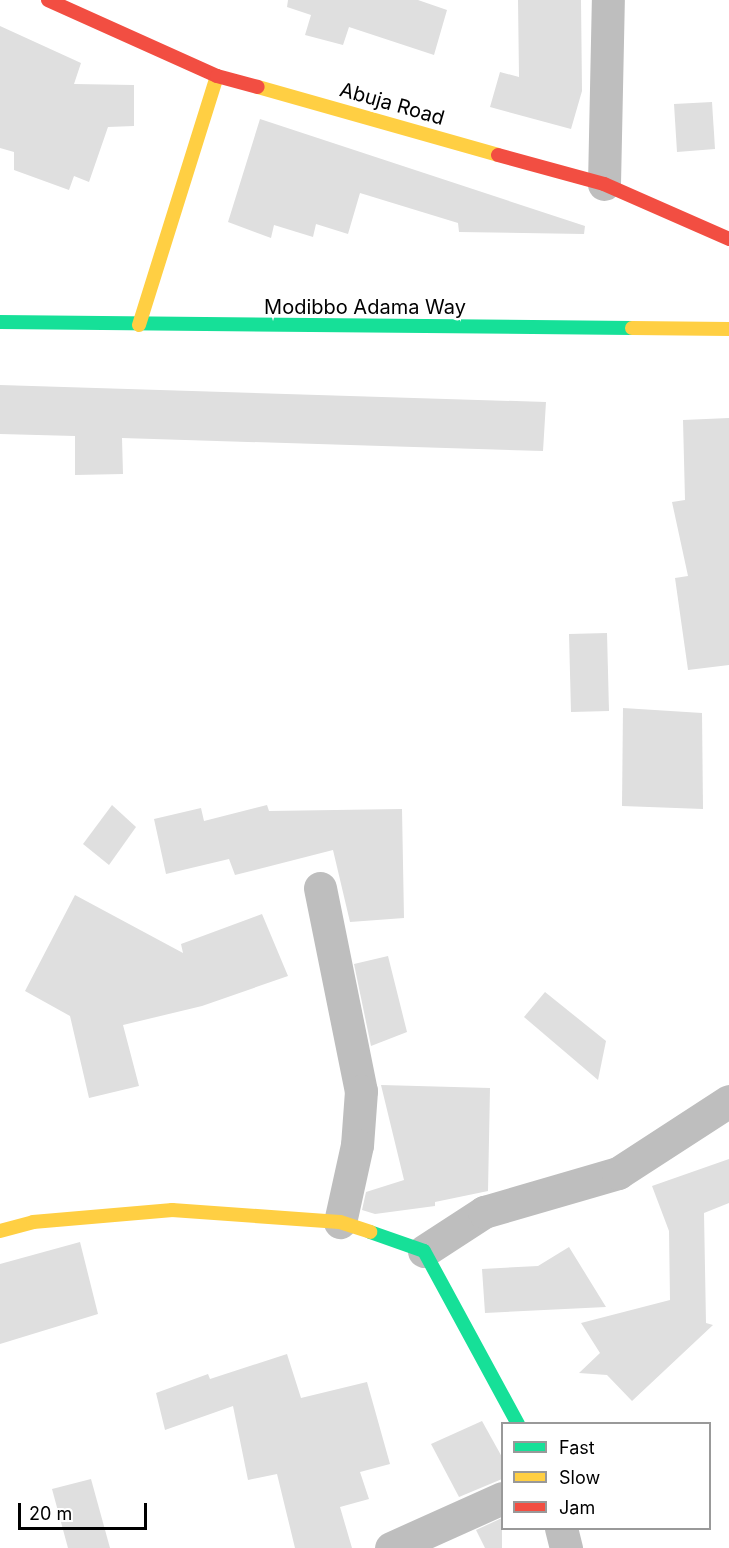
<!DOCTYPE html>
<html>
<head>
<meta charset="utf-8">
<style>
  body { margin:0 }
  #map { position:relative; width:729px; height:1548px; overflow:hidden; background:#fff; font-family:Inter,sans-serif }
  div>[style] { position:absolute }
  .building>* { inset:0; background:#dfdfdf }
  .street>* { height:33px; margin:-16.5px; padding:0 16.5px; transform-origin:16.5px; border-radius:16.5px; background:#bebebe }
  .fast>* { height:14px; margin:-7px; padding:0 7px; transform-origin:7px; border-radius:7px; background:#16e098 }
  .slow>* { height:14px; margin:-7px; padding:0 7px; transform-origin:7px; border-radius:7px; background:#ffcf43 }
  .jam>* { height:14px; margin:-7px; padding:0 7px; transform-origin:7px; border-radius:7px; background:#f24e42 }
  span { translate:-50% -50%; white-space:nowrap; text-align:center; line-height:1.15; -webkit-text-stroke:5px #fff; paint-order:stroke }
  .street-label { font-size:20px; color:#000 }
  .legend { position:absolute; left:501px; top:1422px; width:210px; height:108px; box-sizing:border-box; background:#fff; border:2px solid #999; margin:0; padding:8px 10px; list-style:none; font-size:18px; color:#000 }
  .legend li { display:flex; align-items:center; gap:12px; height:30px }
  .legend b { width:30px; border:2px solid #999 }
  .scale { position:absolute; left:18px; top:1503px; width:129px; height:27px; box-sizing:border-box; border:3px solid #000; border-top:0; padding-left:8px; font-size:18px; line-height:21px; white-space:nowrap; color:#000; -webkit-text-stroke:4px #fff; paint-order:stroke }
</style>
</head>
<body>
<div id="map">
  <div class="building">
    <i style="clip-path:polygon(288px 0,418px 0,447px 10px,434px 55px,349px 27px,343px 45px,305px 35px,311px 15px,287px 7px)"></i>
    <i style="clip-path:polygon(518px 0,581px 0,582px 91px,571px 129px,490px 107px,500px 72px,519px 77px)"></i>
    <i style="clip-path:polygon(0 26px,81px 63px,74px 84px,134px 85px,134px 126px,108px 127px,89px 182px,74px 176px,69px 190px,14px 170px,14px 152px,0 148px)"></i>
    <i style="clip-path:polygon(712px 102px,715px 149px,677px 152px,674px 104px)"></i>
    <i style="clip-path:polygon(260px 119px,585px 226px,584px 234px,459px 232px,458px 223px,360px 193px,348px 234px,316px 224px,313px 237px,274px 225px,271px 238px,228px 222px)"></i>
    <i style="clip-path:polygon(0 385px,546px 402px,543px 451px,122px 438px,123px 474px,75px 475px,75px 436px,0 434px)"></i>
    <i style="clip-path:polygon(729px 418px,729px 665px,688px 670px,675px 578px,688px 576px,672px 502px,685px 500px,683px 420px)"></i>
    <i style="clip-path:polygon(607px 633px,609px 711px,571px 712px,569px 634px)"></i>
    <i style="clip-path:polygon(623px 708px,702px 713px,703px 809px,622px 806px)"></i>
    <i style="clip-path:polygon(112px 805px,136px 827px,109px 865px,83px 844px)"></i>
    <i style="clip-path:polygon(267px 805px,269px 811px,402px 809px,404px 918px,350px 922px,333px 850px,235px 875px,229px 859px,166px 874px,154px 819px,201px 808px,204px 821px)"></i>
    <i style="clip-path:polygon(75px 895px,183px 953px,181px 944px,262px 914px,288px 976px,202px 1006px,123px 1025px,139px 1086px,89px 1098px,70px 1016px,25px 991px)"></i>
    <i style="clip-path:polygon(388px 956px,407px 1032px,371px 1046px,354px 964px)"></i>
    <i style="clip-path:polygon(545px 992px,606px 1041px,598px 1080px,524px 1017px)"></i>
    <i style="clip-path:polygon(381px 1085px,490px 1088px,488px 1191px,435px 1202px,435px 1206px,375px 1214px,362px 1210px,366px 1192px,404px 1180px)"></i>
    <i style="clip-path:polygon(729px 1159px,729px 1203px,704px 1213px,706px 1323px,713px 1325px,632px 1401px,607px 1375px,579px 1373px,600px 1353px,581px 1323px,670px 1300px,669px 1231px,652px 1186px)"></i>
    <i style="clip-path:polygon(80px 1242px,98px 1314px,0 1344px,0 1264px)"></i>
    <i style="clip-path:polygon(569px 1247px,606px 1307px,485px 1313px,482px 1269px,538px 1266px)"></i>
    <i style="clip-path:polygon(287px 1354px,301px 1398px,367px 1382px,390px 1464px,360px 1472px,369px 1499px,340px 1507px,352px 1548px,295px 1548px,277px 1474px,248px 1480px,233px 1406px,165px 1430px,156px 1393px,208px 1374px,210px 1379px)"></i>
    <i style="clip-path:polygon(482px 1421px,502px 1457px,502px 1479px,459px 1497px,431px 1444px)"></i>
    <i style="clip-path:polygon(91px 1479px,110px 1548px,68px 1548px,52px 1489px)"></i>
    <i style="clip-path:polygon(502px 1518px,502px 1548px,485px 1548px,476px 1530px)"></i>
  </div>
  <div class="street">
    <i style="left:604px;top:184px;width:184px;rotate:-88.8deg"></i>
    <i style="left:320px;top:888px;width:207px;rotate:78.6deg"></i>
    <i style="left:361px;top:1091px;width:54px;rotate:94.2deg"></i>
    <i style="left:357px;top:1145px;width:79px;rotate:102.4deg"></i>
    <i style="left:424px;top:1251px;width:72px;rotate:-33deg"></i>
    <i style="left:484px;top:1212px;width:140px;rotate:-16.2deg"></i>
    <i style="left:618px;top:1173px;width:132px;rotate:-33deg"></i>
    <i style="left:561px;top:1528px;width:21px;rotate:76deg"></i>
    <i style="left:391px;top:1548px;width:122px;rotate:-24.2deg"></i>
  </div>
  <div class="fast">
    <i style="left:0;top:322px;width:632px;rotate:0.54deg"></i>
    <i style="left:370px;top:1232px;width:57px;rotate:19.4deg"></i>
    <i style="left:424px;top:1251px;width:197px;rotate:61.5deg"></i>
  </div>
  <div class="slow">
    <i style="left:258px;top:87px;width:249px;rotate:15.8deg"></i>
    <i style="left:139px;top:325px;width:261px;rotate:-72.6deg"></i>
    <i style="left:632px;top:328px;width:97px;rotate:0.6deg"></i>
    <i style="left:0;top:1231px;width:34px;rotate:-15deg"></i>
    <i style="left:33px;top:1222px;width:140px;rotate:-4.9deg"></i>
    <i style="left:172px;top:1210px;width:168px;rotate:4.1deg"></i>
    <i style="left:340px;top:1222px;width:32px;rotate:18deg"></i>
  </div>
  <div class="jam">
    <i style="left:48px;top:0;width:185px;rotate:24.2deg"></i>
    <i style="left:217px;top:76px;width:42px;rotate:15deg"></i>
    <i style="left:498px;top:155px;width:110px;rotate:15.3deg"></i>
    <i style="left:604px;top:184px;width:137px;rotate:23.7deg"></i>
  </div>
  <div class="street-label">
    <span style="left:392px;top:104px;rotate:16deg">Abuja Road</span>
    <span style="left:365px;top:307px">Modibbo Adama Way</span>
  </div>
  <ul class="legend">
  <li><b style="height:8px;background:#16e098"></b>Fast</li>
  <li><b style="height:8px;background:#ffcf43"></b>Slow</li>
  <li><b style="height:8px;background:#f24e42"></b>Jam</li>
  </ul>
  <div class="scale">20 m</div>
</div>
</body>
</html>
